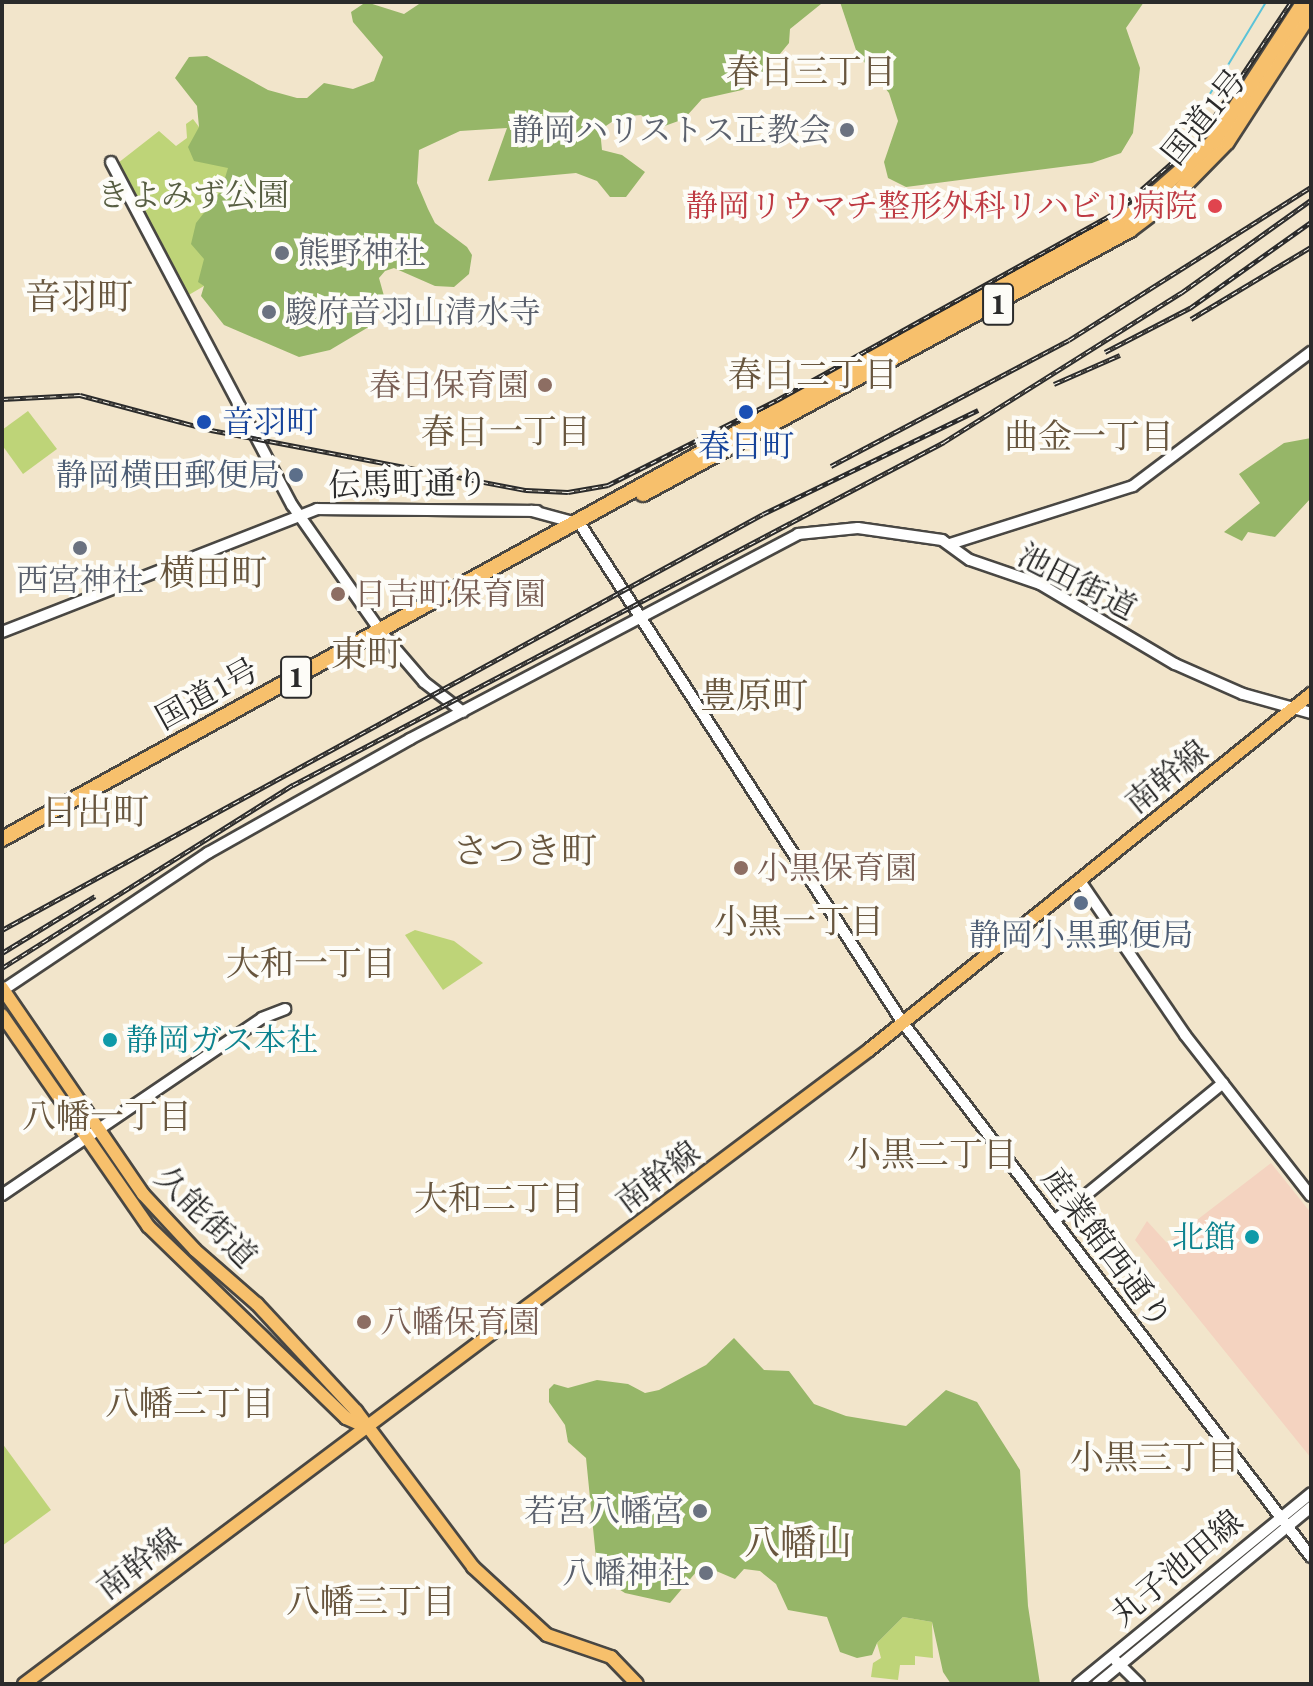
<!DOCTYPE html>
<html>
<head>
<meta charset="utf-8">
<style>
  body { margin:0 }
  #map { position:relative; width:1313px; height:1686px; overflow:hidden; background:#f2e5cb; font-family:"EB Garamond","Noto Serif JP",serif }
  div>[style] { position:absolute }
  .built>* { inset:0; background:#f4d3c0 }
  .green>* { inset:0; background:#bed478 }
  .forest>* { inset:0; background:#96b668 }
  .stream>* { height:2px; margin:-1px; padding:0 1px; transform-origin:1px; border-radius:1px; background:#5bc3d8 }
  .roads { filter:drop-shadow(2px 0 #494743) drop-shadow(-2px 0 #494743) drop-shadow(0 2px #494743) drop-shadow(0 -2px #494743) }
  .minor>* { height:10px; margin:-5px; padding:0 5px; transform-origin:5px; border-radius:5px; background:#fff }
  .major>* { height:12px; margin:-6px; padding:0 6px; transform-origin:6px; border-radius:6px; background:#f7c06c }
  .highway>* { height:14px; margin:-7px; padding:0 7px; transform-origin:7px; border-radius:7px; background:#f7c06c }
  .rail>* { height:5px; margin-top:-2.5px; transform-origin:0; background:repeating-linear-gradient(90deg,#fdfcf7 0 6px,#2b2b2b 0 12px); box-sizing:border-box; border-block:2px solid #2b2b2b }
  .dots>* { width:22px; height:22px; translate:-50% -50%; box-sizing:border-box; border:4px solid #fdfcf7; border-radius:50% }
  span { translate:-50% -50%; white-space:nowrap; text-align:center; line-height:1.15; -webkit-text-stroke:8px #fdfcf7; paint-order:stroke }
  .shield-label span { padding:2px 6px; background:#fdfcf7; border:2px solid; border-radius:6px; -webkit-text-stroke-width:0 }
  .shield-label { font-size:30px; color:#2b2b2b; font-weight:700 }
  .street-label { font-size:32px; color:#2b2b2b }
  .worship-label { font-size:32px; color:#5b616d }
  .right { translate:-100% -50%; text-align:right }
  .left { translate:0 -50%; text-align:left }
  .park-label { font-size:32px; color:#575e42 }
  .health-label { font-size:32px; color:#be3a42 }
  .education-label { font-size:32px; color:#785e54 }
  .transit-label { font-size:32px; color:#164399 }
  .service-label { font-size:32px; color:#4e5e75 }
  .culture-label { font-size:32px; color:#0d838f }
  .neighbourhood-label { font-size:34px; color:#68563e }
  .quarter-label { font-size:36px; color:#68563e }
  .frame { position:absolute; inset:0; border:4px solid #2b2b2b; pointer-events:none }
</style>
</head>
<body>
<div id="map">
  <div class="built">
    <i style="clip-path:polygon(1271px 1163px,1311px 1213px,1311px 1458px,1135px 1240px,1147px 1221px,1167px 1243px)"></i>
  </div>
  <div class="green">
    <i style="clip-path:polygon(193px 119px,199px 127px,243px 136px,204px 286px,187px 296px,118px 163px,159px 131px,176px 146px,187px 138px,186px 124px)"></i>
    <i style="clip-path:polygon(28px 411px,57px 449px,23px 474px,2px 445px,2px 430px)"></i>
    <i style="clip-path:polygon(415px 930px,454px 941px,483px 963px,443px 990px,405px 935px)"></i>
    <i style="clip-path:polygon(2px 1443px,51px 1510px,2px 1546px)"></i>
    <i style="clip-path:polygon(903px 1617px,932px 1622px,933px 1658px,915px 1656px,915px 1665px,900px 1665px,898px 1680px,871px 1677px,873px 1663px,881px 1658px,877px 1643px)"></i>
  </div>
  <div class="forest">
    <i style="clip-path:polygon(366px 2px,404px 14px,422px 2px,839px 2px,821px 4px,790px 29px,789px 43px,761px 77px,742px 90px,702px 99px,684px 119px,659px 128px,641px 115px,619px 117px,600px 130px,602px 150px,622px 155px,645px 172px,626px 197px,610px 197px,597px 181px,576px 173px,488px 181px,507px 128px,460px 131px,419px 150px,417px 183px,428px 209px,435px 223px,467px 247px,472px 255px,469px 274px,454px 287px,435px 286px,394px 268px,385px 271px,379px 278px,384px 296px,372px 325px,330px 350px,299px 357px,224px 325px,201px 296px,204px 286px,198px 282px,204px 259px,191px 244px,196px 223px,221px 191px,228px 168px,194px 161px,188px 147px,199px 127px,197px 106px,175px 78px,189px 57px,207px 56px,268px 90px,297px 98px,307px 98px,324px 83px,353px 89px,374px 81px,383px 57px,353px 22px,351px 12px)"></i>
    <i style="clip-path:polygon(840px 2px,1144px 2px,1126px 28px,1140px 68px,1133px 133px,1121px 153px,1092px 163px,906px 187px,888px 178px,884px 162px,898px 121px,889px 93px,857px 53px)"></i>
    <i style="clip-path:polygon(1311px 438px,1311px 498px,1275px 537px,1248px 532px,1242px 541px,1224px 532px,1260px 503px,1239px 474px,1284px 443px)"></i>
    <i style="clip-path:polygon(734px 1338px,764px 1370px,789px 1371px,814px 1404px,846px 1416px,906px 1426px,946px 1390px,977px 1402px,1020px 1470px,1028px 1606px,1040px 1684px,951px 1684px,943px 1672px,932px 1622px,903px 1617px,877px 1643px,872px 1655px,857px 1658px,840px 1652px,827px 1617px,788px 1610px,776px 1584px,760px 1571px,744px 1569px,735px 1579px,702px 1565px,670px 1603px,625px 1593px,603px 1579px,597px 1568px,586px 1458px,568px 1442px,565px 1425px,549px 1402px,549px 1389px,554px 1384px,568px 1388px,597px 1380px,628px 1384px,645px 1393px,659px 1390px,706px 1365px)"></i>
  </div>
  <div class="stream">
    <i style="left:1222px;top:75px;width:85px;rotate:-58.9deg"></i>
    <i style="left:1203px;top:105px;width:28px;rotate:-58deg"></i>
  </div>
  <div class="roads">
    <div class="minor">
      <i style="left:111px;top:162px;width:388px;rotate:62.2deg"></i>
      <i style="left:292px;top:505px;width:155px;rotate:55deg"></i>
      <i style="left:381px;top:632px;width:66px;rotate:49.3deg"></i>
      <i style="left:424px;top:682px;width:49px;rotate:37.6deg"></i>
      <i style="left:532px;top:511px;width:50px;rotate:15.2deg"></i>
      <i style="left:580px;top:524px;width:594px;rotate:57.09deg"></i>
      <i style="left:903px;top:1023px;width:672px;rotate:52.62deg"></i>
      <i style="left:950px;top:544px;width:192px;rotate:-17.6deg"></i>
      <i style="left:1133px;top:486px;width:223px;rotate:-37deg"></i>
      <i style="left:2px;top:632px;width:338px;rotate:-21.3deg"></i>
      <i style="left:317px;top:509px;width:220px;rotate:0.5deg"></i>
      <i style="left:1080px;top:881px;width:186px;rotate:55.7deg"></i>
      <i style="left:1185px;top:1035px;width:204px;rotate:52deg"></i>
      <i style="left:3px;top:990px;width:247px;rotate:-33.8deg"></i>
      <i style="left:208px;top:853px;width:232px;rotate:-29.4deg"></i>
      <i style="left:410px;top:739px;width:439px;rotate:-27.8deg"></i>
      <i style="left:798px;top:534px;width:60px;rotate:-5.7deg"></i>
      <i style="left:858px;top:528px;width:85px;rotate:8.1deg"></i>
      <i style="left:942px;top:540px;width:34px;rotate:36deg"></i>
      <i style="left:970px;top:560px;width:74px;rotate:18.9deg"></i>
      <i style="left:1040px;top:584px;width:157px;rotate:30.7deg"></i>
      <i style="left:1175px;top:664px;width:74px;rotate:23.8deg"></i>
      <i style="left:1243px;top:694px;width:71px;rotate:15.6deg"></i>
      <i style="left:2px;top:1195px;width:315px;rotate:-34.2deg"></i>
      <i style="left:262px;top:1018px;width:25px;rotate:-21deg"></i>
      <i style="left:1054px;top:1221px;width:218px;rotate:-39.2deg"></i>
      <i style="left:1116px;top:1661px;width:33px;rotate:45deg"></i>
      <i style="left:1078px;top:1684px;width:301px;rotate:-39.3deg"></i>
      <i style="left:1097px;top:1684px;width:278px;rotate:-39.6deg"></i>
    </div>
    <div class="major">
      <i style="left:2px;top:988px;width:250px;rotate:55.6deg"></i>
      <i style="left:143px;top:1194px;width:76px;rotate:47.1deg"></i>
      <i style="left:195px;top:1250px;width:82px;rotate:41.1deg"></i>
      <i style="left:257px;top:1304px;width:146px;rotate:47.2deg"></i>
      <i style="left:356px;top:1411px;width:195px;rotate:53.1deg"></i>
      <i style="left:473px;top:1567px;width:100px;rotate:42.6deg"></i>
      <i style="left:547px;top:1635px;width:68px;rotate:19deg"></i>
      <i style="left:611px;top:1657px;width:37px;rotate:46deg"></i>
      <i style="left:2px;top:1015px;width:257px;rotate:55.3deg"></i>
      <i style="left:148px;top:1226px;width:276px;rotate:44.1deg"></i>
      <i style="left:346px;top:1418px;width:22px;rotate:24deg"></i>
      <i style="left:24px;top:1684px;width:1056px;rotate:-36.88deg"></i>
      <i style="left:869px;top:1050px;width:568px;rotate:-38.85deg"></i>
    </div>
    <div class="highway">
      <i style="left:643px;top:494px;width:554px;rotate:-28.46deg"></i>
      <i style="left:1130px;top:230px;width:53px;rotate:-37.3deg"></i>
      <i style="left:1172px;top:198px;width:78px;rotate:-45.5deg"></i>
      <i style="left:1227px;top:142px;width:155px;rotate:-57.1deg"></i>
      <i style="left:2px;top:839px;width:1286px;rotate:-28.92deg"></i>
      <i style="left:1128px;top:217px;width:113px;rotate:-41.4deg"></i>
      <i style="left:1213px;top:142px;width:167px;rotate:-57deg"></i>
    </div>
  </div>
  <div class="rail">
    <i style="left:1191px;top:319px;width:140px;rotate:-31deg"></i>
    <i style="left:1105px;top:352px;width:96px;rotate:-27.4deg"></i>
    <i style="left:1190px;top:308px;width:148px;rotate:-35.4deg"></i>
    <i style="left:1054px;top:384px;width:72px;rotate:-23.7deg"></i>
    <i style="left:2px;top:399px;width:78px;rotate:-2.9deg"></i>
    <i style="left:80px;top:395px;width:136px;rotate:15deg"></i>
    <i style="left:211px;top:430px;width:321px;rotate:10.8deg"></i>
    <i style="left:526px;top:490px;width:42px;rotate:2.7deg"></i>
    <i style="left:568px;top:492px;width:41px;rotate:-9.9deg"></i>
    <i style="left:608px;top:485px;width:189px;rotate:-26.7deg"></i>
    <i style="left:777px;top:400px;width:388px;rotate:-29deg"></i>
    <i style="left:1116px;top:212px;width:113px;rotate:-41.4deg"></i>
    <i style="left:1201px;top:137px;width:162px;rotate:-56.3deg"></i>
    <i style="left:831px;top:466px;width:269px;rotate:-27.9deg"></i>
    <i style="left:1069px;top:340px;width:286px;rotate:-32.3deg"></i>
    <i style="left:2px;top:930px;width:867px;rotate:-28.66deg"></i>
    <i style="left:763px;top:514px;width:239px;rotate:-25.8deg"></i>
    <i style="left:2px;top:953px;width:109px;rotate:-31.5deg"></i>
    <i style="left:2px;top:968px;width:344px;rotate:-32.2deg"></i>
    <i style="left:293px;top:785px;width:736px;rotate:-27.78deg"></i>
    <i style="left:944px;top:442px;width:280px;rotate:-32.2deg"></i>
    <i style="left:1181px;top:293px;width:160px;rotate:-35.6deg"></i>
  </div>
  <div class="dots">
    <i style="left:847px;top:130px;background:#6b7280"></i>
    <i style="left:1215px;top:206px;background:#e0444e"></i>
    <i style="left:282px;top:253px;background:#6b7280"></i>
    <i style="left:269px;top:312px;background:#6b7280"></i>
    <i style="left:545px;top:385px;background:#8d6e63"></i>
    <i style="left:746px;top:412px;background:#1a4fb4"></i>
    <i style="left:204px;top:422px;background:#1a4fb4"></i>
    <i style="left:296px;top:475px;background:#5c6f8a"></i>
    <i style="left:80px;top:548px;background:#6b7280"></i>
    <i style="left:338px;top:594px;background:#8d6e63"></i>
    <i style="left:741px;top:868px;background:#8d6e63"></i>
    <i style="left:1081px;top:903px;background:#5c6f8a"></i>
    <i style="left:110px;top:1040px;background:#0f9aa8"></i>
    <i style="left:1252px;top:1237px;background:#0f9aa8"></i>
    <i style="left:364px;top:1322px;background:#8d6e63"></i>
    <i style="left:700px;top:1511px;background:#6b7280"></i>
    <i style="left:706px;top:1573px;background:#6b7280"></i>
  </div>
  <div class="shield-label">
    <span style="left:998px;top:304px">1</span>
    <span style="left:296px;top:677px">1</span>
  </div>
  <div class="street-label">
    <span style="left:1204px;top:117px;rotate:-51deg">国道1号</span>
    <span style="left:408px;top:484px;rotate:-1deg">伝馬町通り</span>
    <span style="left:1077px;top:582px;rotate:27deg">池田街道</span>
    <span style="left:207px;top:694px;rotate:-29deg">国道1号</span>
    <span style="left:1167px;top:777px;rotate:-39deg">南幹線</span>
    <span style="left:658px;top:1177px;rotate:-37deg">南幹線</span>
    <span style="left:206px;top:1217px;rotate:45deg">久能街道</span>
    <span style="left:1107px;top:1248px;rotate:53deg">産業館西通り</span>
    <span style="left:139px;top:1564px;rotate:-37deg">南幹線</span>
    <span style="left:1177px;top:1568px;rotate:-40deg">丸子池田線</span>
  </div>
  <div class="worship-label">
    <span class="right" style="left:831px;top:130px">静岡ハリストス正教会</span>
    <span class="left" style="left:298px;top:253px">熊野神社</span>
    <span class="left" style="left:285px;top:312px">駿府音羽山清水寺</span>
    <span style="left:80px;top:580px">西宮神社</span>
    <span class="right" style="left:684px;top:1511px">若宮八幡宮</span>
    <span class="right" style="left:690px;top:1573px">八幡神社</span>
  </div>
  <div class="park-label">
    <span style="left:193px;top:195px">きよみず公園</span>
  </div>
  <div class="health-label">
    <span class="right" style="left:1197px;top:206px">静岡リウマチ整形外科リハビリ病院</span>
  </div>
  <div class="education-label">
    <span class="right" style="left:529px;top:385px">春日保育園</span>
    <span class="left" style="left:354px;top:594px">日吉町保育園</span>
    <span class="left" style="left:757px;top:868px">小黒保育園</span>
    <span class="left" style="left:380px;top:1322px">八幡保育園</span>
  </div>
  <div class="transit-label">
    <span class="left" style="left:222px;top:422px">音羽町</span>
    <span style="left:746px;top:446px">春日町</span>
  </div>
  <div class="service-label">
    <span class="right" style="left:280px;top:475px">静岡横田郵便局</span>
    <span style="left:1081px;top:935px">静岡小黒郵便局</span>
  </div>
  <div class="culture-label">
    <span class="left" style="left:126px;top:1040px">静岡ガス本社</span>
    <span class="right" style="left:1236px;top:1237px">北館</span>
  </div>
  <div class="neighbourhood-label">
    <span style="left:811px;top:72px">春日三丁目</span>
    <span style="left:813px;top:375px">春日二丁目</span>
    <span style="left:506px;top:432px">春日一丁目</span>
    <span style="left:1089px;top:437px">曲金一丁目</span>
    <span style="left:799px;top:922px">小黒一丁目</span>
    <span style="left:311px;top:964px">大和一丁目</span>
    <span style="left:107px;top:1117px">八幡一丁目</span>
    <span style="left:932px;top:1155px">小黒二丁目</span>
    <span style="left:499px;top:1199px">大和二丁目</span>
    <span style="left:190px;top:1404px">八幡二丁目</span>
    <span style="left:1155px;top:1458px">小黒三丁目</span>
    <span style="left:371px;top:1602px">八幡三丁目</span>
  </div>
  <div class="quarter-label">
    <span style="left:79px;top:297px">音羽町</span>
    <span style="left:213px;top:573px">横田町</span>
    <span style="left:367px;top:654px">東町</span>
    <span style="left:754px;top:696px">豊原町</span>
    <span style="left:95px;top:812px">日出町</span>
    <span style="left:525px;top:851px">さつき町</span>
    <span style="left:798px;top:1543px">八幡山</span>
  </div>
  <div class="frame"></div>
</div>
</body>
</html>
